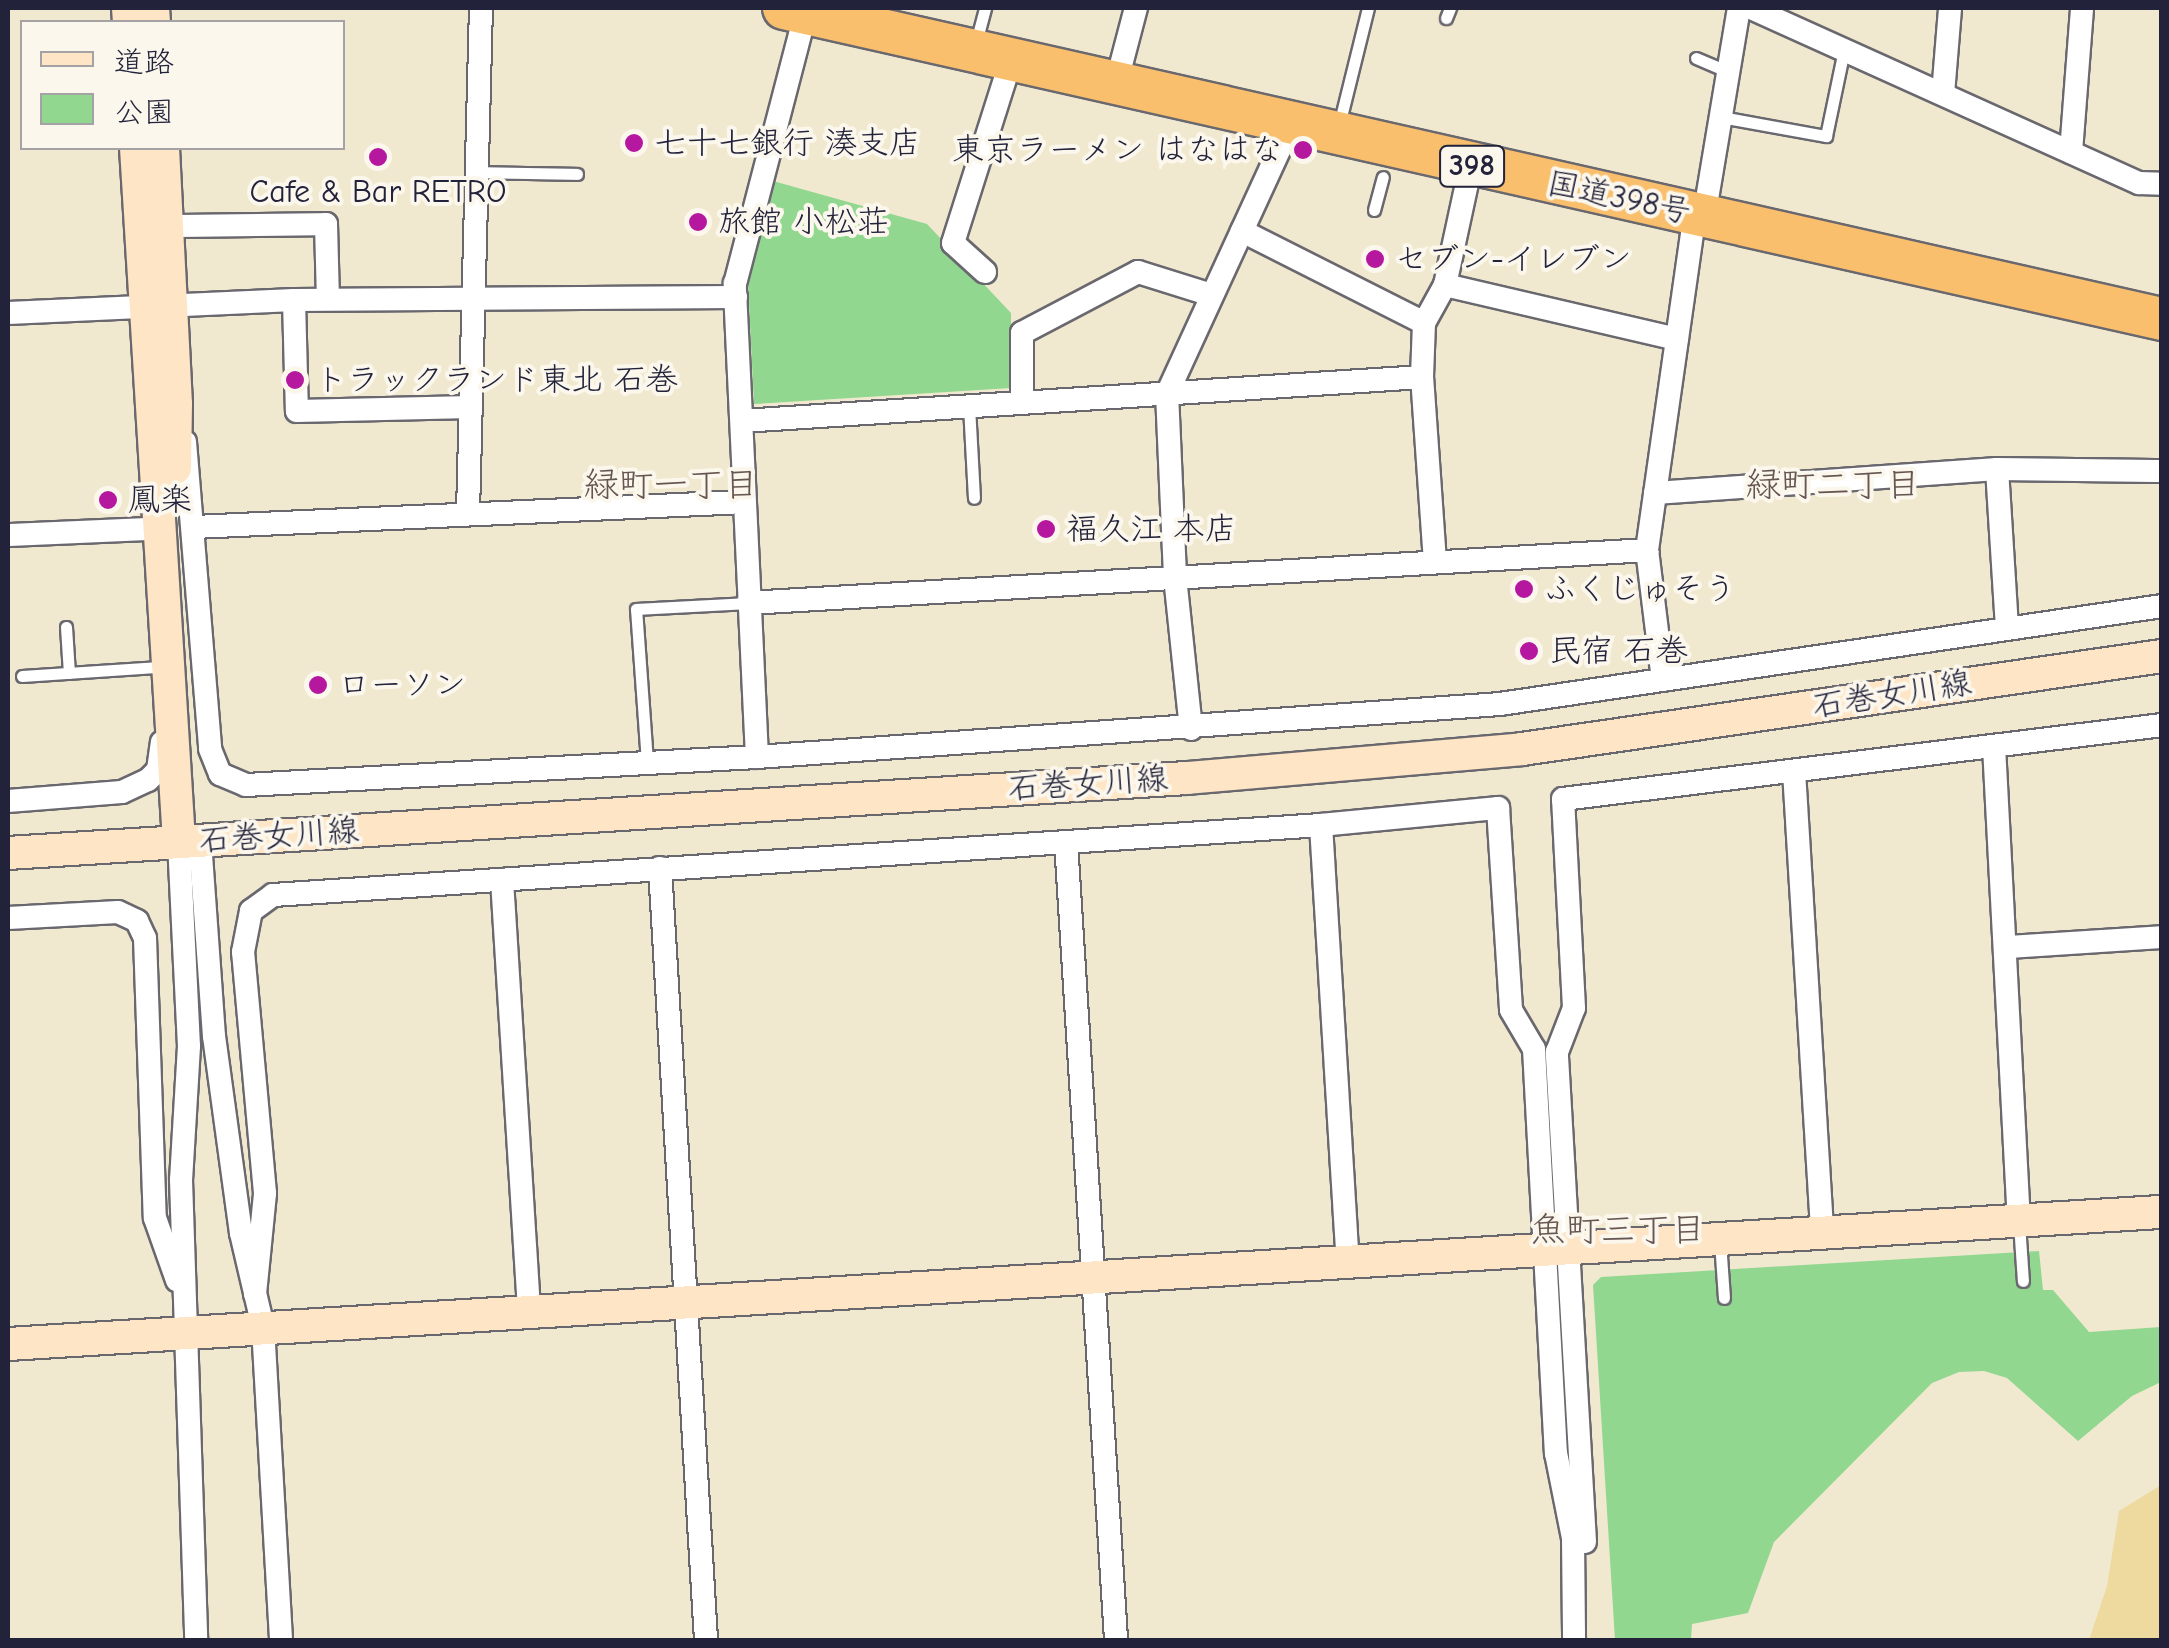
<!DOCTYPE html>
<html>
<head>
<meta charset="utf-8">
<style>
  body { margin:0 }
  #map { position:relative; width:2169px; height:1648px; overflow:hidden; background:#f1e9cf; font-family:"Comic Neue","Klee One",sans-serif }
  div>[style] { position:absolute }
  .green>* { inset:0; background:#91d790 }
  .sand>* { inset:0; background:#eeda9e }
  .roads { filter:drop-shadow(2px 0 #6a686f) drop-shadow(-2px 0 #6a686f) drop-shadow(0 2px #6a686f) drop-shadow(0 -2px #6a686f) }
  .lane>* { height:11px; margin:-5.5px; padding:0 5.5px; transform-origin:5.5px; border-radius:5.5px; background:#fff }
  .street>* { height:22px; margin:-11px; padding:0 11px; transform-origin:11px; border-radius:11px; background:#fff }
  .secondary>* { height:32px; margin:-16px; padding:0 16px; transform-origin:16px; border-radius:16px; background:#fde5c5 }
  .highway>* { height:42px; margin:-21px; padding:0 21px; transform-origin:21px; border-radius:21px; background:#f9bf6d }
  .dots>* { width:28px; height:28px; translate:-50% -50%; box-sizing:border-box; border:5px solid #fbf7ec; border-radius:50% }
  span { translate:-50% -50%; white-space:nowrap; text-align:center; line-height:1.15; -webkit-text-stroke:8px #fbf7ec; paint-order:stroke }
  .shield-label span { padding:2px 8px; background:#fbf7ec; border:2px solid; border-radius:8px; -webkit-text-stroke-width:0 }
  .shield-label { font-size:30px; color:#22223b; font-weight:700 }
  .poi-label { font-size:32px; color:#22223b }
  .left { translate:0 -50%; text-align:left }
  .right { translate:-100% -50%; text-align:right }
  .street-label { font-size:32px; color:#22223b }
  .neighbourhood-label { font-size:35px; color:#665652 }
  .frame { position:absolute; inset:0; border:10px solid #22223b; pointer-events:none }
  .legend { position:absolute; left:20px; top:20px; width:325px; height:130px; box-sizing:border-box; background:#fbf7ec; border:2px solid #a4a2a5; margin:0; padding:12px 18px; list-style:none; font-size:30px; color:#22223b }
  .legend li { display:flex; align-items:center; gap:20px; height:50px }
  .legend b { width:50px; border:2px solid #a4a2a5 }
</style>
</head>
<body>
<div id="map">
  <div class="green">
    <i style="clip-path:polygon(773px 181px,927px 224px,1011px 313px,1011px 388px,754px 404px,747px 264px)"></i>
    <i style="clip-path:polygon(2039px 1251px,2043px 1290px,2053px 1290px,2089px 1332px,2161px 1327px,2161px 1382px,2132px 1396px,2078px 1441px,2007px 1378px,1984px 1371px,1959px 1372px,1932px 1383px,1774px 1542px,1748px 1613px,1692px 1624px,1691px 1640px,1615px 1640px,1593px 1285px,1601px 1277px)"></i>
  </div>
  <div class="sand">
    <i style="clip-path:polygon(2161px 1485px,2161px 1640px,2089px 1640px,2107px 1586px,2119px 1511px)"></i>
  </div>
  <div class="roads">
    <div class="lane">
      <i style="left:1446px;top:18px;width:11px;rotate:-68deg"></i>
      <i style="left:976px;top:42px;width:35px;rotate:-75deg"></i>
      <i style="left:1696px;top:58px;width:36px;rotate:23deg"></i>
      <i style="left:1721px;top:117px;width:107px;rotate:10.3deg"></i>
      <i style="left:1826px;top:136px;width:88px;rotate:-78.2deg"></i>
      <i style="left:1339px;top:125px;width:121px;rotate:-76.1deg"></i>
      <i style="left:476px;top:172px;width:101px;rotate:1.1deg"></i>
      <i style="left:1374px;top:210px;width:34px;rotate:-75deg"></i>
      <i style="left:969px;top:406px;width:92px;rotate:86.9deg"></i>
      <i style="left:66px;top:627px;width:46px;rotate:86.3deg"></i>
      <i style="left:22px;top:676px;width:134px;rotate:-3.8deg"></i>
      <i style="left:647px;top:762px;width:153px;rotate:-94.1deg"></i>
      <i style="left:636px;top:609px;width:112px;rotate:-3.1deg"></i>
      <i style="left:2019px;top:1223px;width:58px;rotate:86.1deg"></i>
      <i style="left:1720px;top:1241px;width:57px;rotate:86deg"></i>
    </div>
    <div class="street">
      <i style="left:1751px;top:8px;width:426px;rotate:24.3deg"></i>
      <i style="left:2139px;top:183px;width:23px;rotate:2deg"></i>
      <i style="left:1116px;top:84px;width:79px;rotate:-75.3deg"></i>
      <i style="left:1943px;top:94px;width:86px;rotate:-85.3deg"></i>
      <i style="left:2071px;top:152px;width:144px;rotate:-85.6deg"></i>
      <i style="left:169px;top:226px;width:157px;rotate:-0.7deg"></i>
      <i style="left:326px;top:224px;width:75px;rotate:88.5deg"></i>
      <i style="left:1242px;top:231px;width:204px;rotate:26.8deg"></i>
      <i style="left:985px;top:272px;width:43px;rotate:-137.8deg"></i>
      <i style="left:953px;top:243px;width:192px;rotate:-72.4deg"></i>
      <i style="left:1445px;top:285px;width:238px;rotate:13.1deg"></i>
      <i style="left:294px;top:300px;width:111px;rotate:88.5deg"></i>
      <i style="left:297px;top:411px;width:174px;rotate:-1.3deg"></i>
      <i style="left:8px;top:313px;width:286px;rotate:-2.6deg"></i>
      <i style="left:294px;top:300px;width:442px;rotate:-0.4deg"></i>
      <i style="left:1022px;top:403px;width:70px;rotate:-90deg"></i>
      <i style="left:1022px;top:333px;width:131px;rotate:-27.7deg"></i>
      <i style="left:1138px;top:272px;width:77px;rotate:17.3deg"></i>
      <i style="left:742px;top:421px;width:681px;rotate:-3.7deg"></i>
      <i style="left:185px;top:442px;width:308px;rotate:85.3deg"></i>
      <i style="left:210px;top:749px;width:27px;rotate:68deg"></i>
      <i style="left:220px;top:774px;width:28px;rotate:23deg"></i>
      <i style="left:246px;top:785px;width:512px;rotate:-3.14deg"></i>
      <i style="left:757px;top:757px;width:745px;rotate:-4.08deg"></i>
      <i style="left:1500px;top:704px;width:669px;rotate:-8.42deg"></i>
      <i style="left:1997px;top:469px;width:158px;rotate:86.4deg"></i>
      <i style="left:1655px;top:493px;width:343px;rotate:-4deg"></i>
      <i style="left:1997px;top:469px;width:165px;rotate:0.7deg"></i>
      <i style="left:468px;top:513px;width:505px;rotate:-88.53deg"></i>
      <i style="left:194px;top:527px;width:551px;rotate:-2.6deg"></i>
      <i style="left:8px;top:535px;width:140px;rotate:-2.5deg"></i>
      <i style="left:1435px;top:562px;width:185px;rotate:-94deg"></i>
      <i style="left:1422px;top:377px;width:54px;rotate:-87.9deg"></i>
      <i style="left:1424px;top:323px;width:43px;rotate:-61.1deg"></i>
      <i style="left:1445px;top:285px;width:123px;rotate:-77.8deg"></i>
      <i style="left:748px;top:603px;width:901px;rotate:-3.37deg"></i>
      <i style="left:1663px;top:680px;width:131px;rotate:-97deg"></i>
      <i style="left:1647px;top:550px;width:325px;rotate:-81.9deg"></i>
      <i style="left:1693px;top:228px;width:32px;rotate:-64deg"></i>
      <i style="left:1707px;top:199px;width:194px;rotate:-80.5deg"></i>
      <i style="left:1191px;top:729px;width:154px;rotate:-96deg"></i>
      <i style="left:1175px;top:576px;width:182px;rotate:-92.5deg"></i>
      <i style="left:1167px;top:394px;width:297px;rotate:-65.3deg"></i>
      <i style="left:1994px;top:746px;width:478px;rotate:87deg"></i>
      <i style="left:757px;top:757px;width:474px;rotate:-92.7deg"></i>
      <i style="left:735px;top:284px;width:281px;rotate:-75.4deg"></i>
      <i style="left:1794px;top:771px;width:465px;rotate:86.5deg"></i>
      <i style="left:8px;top:801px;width:114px;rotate:-4.5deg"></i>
      <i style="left:122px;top:792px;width:29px;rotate:-25deg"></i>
      <i style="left:148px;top:780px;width:14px;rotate:-45deg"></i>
      <i style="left:158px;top:770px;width:28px;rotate:-82deg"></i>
      <i style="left:1321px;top:825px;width:439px;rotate:86.5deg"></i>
      <i style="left:200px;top:841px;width:196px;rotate:85.9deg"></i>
      <i style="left:214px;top:1036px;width:199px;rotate:82.2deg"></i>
      <i style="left:241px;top:1233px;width:97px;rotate:76.8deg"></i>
      <i style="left:263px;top:1327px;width:314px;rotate:86.7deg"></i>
      <i style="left:179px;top:842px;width:204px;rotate:87.2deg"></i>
      <i style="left:189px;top:1046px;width:134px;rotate:93.4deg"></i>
      <i style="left:181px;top:1180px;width:460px;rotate:88.1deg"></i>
      <i style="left:1066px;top:842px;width:800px;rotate:86.41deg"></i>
      <i style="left:660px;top:868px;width:773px;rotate:86.59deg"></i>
      <i style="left:502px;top:880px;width:433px;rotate:86.4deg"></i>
      <i style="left:8px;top:918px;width:110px;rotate:-3.1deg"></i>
      <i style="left:118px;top:912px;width:21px;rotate:25deg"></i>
      <i style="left:137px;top:921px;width:19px;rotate:65deg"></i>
      <i style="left:145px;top:938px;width:280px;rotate:88deg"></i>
      <i style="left:155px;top:1218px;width:66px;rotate:70.5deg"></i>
      <i style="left:2008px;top:947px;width:154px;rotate:-3.7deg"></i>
      <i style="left:255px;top:1294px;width:101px;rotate:-84.3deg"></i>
      <i style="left:265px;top:1193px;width:242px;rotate:-95.2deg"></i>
      <i style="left:243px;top:952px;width:42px;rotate:-79deg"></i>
      <i style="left:251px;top:911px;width:27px;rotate:-36deg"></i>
      <i style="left:273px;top:895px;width:1050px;rotate:-3.82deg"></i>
      <i style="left:1321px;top:825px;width:178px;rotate:-5.5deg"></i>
      <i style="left:1498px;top:808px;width:202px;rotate:86.3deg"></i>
      <i style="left:1511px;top:1010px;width:45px;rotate:59.5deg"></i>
      <i style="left:1534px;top:1049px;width:405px;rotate:86.9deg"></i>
      <i style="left:1556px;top:1453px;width:87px;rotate:78.7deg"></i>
      <i style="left:1573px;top:1538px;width:102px;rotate:89.4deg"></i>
      <i style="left:1585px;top:1542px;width:491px;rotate:-93.3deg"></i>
      <i style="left:1557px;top:1052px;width:47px;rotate:-68.9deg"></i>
      <i style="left:1574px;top:1008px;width:209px;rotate:-93deg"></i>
      <i style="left:1563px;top:799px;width:604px;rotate:-7.04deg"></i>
    </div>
    <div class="secondary">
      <i style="left:128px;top:8px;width:14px;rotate:86deg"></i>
      <i style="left:153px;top:8px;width:14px;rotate:86deg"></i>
      <i style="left:136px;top:148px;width:695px;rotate:86.45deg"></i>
      <i style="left:163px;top:148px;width:256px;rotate:87.1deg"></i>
      <i style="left:176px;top:404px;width:64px;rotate:90.9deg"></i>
      <i style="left:8px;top:853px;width:1181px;rotate:-3.64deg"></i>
      <i style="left:1187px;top:778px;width:336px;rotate:-4.9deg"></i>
      <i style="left:1522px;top:749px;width:647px;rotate:-8.27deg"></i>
      <i style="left:8px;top:1344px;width:2158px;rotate:-3.51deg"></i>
    </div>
    <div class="highway">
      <i style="left:784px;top:8px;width:1413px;rotate:12.72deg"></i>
    </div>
  </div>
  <div class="dots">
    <i style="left:634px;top:143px;background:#b5179e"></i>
    <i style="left:1303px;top:150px;background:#b5179e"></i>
    <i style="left:378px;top:157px;background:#b5179e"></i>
    <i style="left:698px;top:222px;background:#b5179e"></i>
    <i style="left:1375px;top:259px;background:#b5179e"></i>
    <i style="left:295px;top:380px;background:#b5179e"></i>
    <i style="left:108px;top:500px;background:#b5179e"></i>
    <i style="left:1046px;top:529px;background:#b5179e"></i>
    <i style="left:1524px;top:589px;background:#b5179e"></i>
    <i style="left:1529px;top:651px;background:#b5179e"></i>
    <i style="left:318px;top:685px;background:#b5179e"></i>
  </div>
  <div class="shield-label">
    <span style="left:1472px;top:166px">398</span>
  </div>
  <div class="poi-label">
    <span class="left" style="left:654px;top:143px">七十七銀行 湊支店</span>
    <span class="right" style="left:1283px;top:150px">東京ラーメン はなはな</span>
    <span style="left:378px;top:192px">Cafe &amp; Bar RETRO</span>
    <span class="left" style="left:718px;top:222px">旅館 小松荘</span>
    <span class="left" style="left:1395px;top:259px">セブン-イレブン</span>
    <span class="left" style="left:315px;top:380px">トラックランド東北 石巻</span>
    <span class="left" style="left:128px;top:500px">鳳楽</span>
    <span class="left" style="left:1066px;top:529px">福久江 本店</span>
    <span class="left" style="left:1544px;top:589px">ふくじゅそう</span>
    <span class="left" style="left:1549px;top:651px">民宿 石巻</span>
    <span class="left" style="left:338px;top:685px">ローソン</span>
  </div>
  <div class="street-label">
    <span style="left:1619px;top:198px;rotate:12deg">国道398号</span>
    <span style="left:1892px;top:695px;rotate:-9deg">石巻女川線</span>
    <span style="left:1088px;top:784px;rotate:-4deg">石巻女川線</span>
    <span style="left:279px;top:836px;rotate:-4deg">石巻女川線</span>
  </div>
  <div class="neighbourhood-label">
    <span style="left:671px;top:485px">緑町一丁目</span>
    <span style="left:1833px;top:485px">緑町二丁目</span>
    <span style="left:1618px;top:1230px">魚町三丁目</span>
  </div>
  <div class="frame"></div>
  <ul class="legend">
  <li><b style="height:12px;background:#fde5c5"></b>道路</li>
  <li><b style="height:28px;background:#91d790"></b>公園</li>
  </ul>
</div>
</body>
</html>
